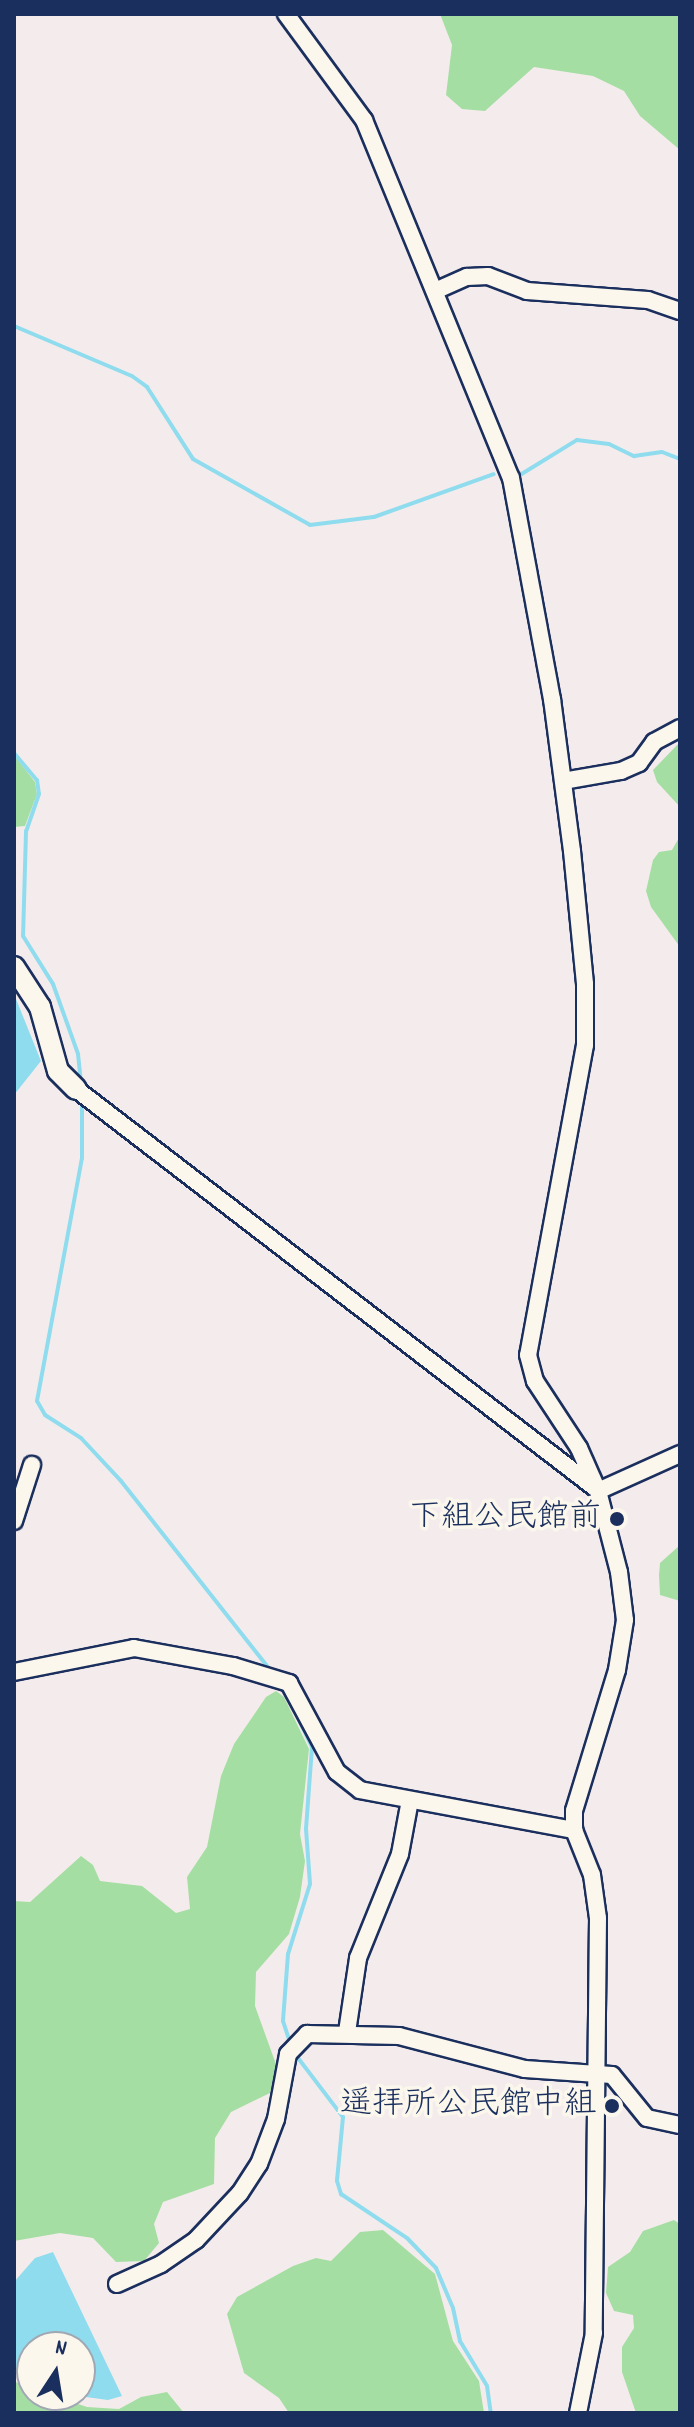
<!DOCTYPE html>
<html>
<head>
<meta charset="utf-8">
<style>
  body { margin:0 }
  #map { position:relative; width:694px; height:2427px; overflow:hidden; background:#f4ecec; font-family:Dekko,"Klee One",sans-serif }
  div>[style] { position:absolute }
  .green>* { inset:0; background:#a5dea3 }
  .water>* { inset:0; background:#8fdcee }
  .stream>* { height:4px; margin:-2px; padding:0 2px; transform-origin:2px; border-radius:2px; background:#8fdcee }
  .roads { filter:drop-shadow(2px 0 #1b2f5e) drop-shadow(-2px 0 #1b2f5e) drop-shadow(0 2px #1b2f5e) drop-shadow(0 -2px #1b2f5e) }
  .minor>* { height:16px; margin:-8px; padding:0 8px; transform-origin:8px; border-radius:8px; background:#fbf7ec }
  .tertiary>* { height:20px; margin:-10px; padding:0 10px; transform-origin:10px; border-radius:10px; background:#fbf7ec }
  .dots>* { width:22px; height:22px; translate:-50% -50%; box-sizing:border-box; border:4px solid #fbf7ec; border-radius:50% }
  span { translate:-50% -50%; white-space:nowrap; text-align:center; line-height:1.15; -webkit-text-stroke:7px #fbf7ec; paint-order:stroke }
  .poi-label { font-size:32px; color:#1b2f5e }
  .right { translate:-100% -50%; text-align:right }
  .frame { position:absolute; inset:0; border:16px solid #1b2f5e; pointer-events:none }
  .north { position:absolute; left:16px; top:2331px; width:80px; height:80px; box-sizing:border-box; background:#fbf7ec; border:2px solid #a1a7b3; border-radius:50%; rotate:12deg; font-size:22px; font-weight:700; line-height:32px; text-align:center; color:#1b2f5e }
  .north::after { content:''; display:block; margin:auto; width:28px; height:36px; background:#1b2f5e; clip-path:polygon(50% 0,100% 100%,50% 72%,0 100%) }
</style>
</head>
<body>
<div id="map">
  <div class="green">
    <i style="clip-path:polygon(440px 14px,680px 14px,680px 150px,640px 116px,624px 91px,593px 76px,534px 67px,485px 111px,462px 109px,446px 95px,452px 45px)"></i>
    <i style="clip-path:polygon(680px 742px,680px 807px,657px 782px,653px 770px)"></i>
    <i style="clip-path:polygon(14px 755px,35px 782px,37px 794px,25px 826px,14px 827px)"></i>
    <i style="clip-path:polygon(680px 836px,680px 947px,651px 907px,646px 891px,653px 860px,659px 852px,672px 850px)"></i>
    <i style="clip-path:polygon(680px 1545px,680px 1601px,660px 1595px,659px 1575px,660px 1563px)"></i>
    <i style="clip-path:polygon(276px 1691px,284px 1697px,309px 1749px,300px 1834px,305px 1861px,300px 1897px,289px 1934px,256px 1972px,255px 2006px,277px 2067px,270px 2093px,231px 2112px,215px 2138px,214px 2184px,163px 2202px,154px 2224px,159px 2243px,144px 2261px,116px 2262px,93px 2238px,60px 2233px,14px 2241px,14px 1901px,30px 1902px,81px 1856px,93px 1865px,100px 1881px,142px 1886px,176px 1913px,190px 1909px,187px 1877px,207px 1847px,221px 1776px,234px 1744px,266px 1697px)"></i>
    <i style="clip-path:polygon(674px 2220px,680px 2224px,680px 2413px,636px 2413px,622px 2372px,622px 2347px,634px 2328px,633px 2315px,614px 2311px,606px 2293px,608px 2267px,630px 2252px,643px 2231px)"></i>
    <i style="clip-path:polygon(383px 2230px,435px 2274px,453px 2341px,479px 2381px,484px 2413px,289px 2413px,279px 2398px,244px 2373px,227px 2314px,237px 2297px,293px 2266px,316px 2258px,331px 2261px,360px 2232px)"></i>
    <i style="clip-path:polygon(14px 2382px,32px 2385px,32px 2395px,51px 2395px,87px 2407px,119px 2409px,141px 2397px,167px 2392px,184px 2413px,14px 2413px)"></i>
  </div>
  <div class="water">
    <i style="clip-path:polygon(14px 994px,41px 1061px,14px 1095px)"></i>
    <i style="clip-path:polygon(53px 2252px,122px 2396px,108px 2400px,71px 2395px,80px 2395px,80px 2347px,32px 2347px,32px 2373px,14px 2372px,14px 2282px,35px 2258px)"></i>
  </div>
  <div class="stream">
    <i style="left:14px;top:326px;width:128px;rotate:23deg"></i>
    <i style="left:132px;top:376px;width:19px;rotate:36deg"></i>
    <i style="left:147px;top:387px;width:85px;rotate:57.4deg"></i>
    <i style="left:193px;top:459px;width:134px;rotate:29.4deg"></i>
    <i style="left:310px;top:525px;width:64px;rotate:-7.1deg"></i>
    <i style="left:374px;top:517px;width:127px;rotate:-19.7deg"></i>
    <i style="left:520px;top:475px;width:67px;rotate:-31.6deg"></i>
    <i style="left:577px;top:440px;width:32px;rotate:7deg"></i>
    <i style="left:609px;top:444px;width:28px;rotate:26deg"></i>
    <i style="left:634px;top:456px;width:28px;rotate:-8deg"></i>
    <i style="left:662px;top:452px;width:19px;rotate:21deg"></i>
    <i style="left:14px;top:753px;width:35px;rotate:50deg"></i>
    <i style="left:37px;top:780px;width:14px;rotate:82deg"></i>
    <i style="left:39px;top:794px;width:39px;rotate:109deg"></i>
    <i style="left:26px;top:831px;width:105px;rotate:91.6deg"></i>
    <i style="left:23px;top:936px;width:57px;rotate:58deg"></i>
    <i style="left:53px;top:984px;width:74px;rotate:70.3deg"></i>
    <i style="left:78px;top:1054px;width:28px;rotate:84deg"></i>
    <i style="left:82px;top:1099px;width:59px;rotate:90deg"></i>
    <i style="left:82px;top:1158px;width:247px;rotate:100.5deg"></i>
    <i style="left:37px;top:1401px;width:16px;rotate:60deg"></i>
    <i style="left:45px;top:1415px;width:43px;rotate:32.6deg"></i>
    <i style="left:81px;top:1438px;width:59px;rotate:47.1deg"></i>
    <i style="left:121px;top:1481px;width:243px;rotate:51.7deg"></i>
    <i style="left:289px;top:1699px;width:53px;rotate:64.4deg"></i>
    <i style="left:312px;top:1747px;width:82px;rotate:94.2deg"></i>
    <i style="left:306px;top:1829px;width:55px;rotate:85.8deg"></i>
    <i style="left:310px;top:1884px;width:73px;rotate:107.4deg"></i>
    <i style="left:288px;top:1954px;width:67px;rotate:94.3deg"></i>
    <i style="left:283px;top:2021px;width:26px;rotate:72deg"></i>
    <i style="left:295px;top:2054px;width:79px;rotate:52.7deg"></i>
    <i style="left:343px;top:2117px;width:64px;rotate:95.4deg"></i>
    <i style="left:337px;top:2181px;width:14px;rotate:73deg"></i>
    <i style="left:341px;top:2194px;width:79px;rotate:33.7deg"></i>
    <i style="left:407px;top:2238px;width:42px;rotate:46deg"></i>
    <i style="left:436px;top:2268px;width:43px;rotate:67deg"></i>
    <i style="left:453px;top:2308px;width:34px;rotate:78deg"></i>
    <i style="left:460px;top:2341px;width:52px;rotate:59deg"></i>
    <i style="left:487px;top:2386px;width:27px;rotate:82deg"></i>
  </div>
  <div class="roads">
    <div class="minor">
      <i style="left:286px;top:14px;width:132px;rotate:53.7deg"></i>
      <i style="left:364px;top:120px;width:387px;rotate:67.7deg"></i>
      <i style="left:511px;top:478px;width:225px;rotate:79.5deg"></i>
      <i style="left:552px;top:699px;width:153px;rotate:82.5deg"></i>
      <i style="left:572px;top:851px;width:134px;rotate:84.4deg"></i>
      <i style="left:585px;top:984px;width:61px;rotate:90deg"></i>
      <i style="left:585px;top:1045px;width:315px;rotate:100.4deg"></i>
      <i style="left:528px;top:1355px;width:27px;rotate:75deg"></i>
      <i style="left:535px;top:1381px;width:80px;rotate:56.7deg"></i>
      <i style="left:579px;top:1448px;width:47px;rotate:66.2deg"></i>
      <i style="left:598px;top:1491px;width:84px;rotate:75.5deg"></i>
      <i style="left:619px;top:1572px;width:48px;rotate:82.9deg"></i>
      <i style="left:625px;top:1620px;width:51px;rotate:99.1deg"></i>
      <i style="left:617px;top:1670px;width:147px;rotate:107deg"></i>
      <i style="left:574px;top:1811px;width:19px;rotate:90deg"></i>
      <i style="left:574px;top:1830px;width:48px;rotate:68.2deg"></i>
      <i style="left:592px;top:1875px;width:43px;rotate:82.1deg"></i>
      <i style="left:598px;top:1918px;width:415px;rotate:90.6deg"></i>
      <i style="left:594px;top:2333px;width:82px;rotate:101.3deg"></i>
      <i style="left:435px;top:291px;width:35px;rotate:-24deg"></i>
      <i style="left:467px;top:277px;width:21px;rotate:-3deg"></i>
      <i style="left:488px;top:276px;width:42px;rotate:21deg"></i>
      <i style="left:527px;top:291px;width:121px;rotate:4.3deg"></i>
      <i style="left:648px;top:300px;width:34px;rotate:19deg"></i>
      <i style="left:563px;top:781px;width:59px;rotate:-9.8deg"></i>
      <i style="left:621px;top:771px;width:20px;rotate:-24deg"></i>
      <i style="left:639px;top:763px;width:26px;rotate:-54deg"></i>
      <i style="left:654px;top:742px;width:30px;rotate:-28deg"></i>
      <i style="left:76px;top:1089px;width:653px;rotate:37.54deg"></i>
      <i style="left:598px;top:1491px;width:90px;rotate:-24.3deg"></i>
      <i style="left:14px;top:1521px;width:59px;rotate:-72.2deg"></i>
      <i style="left:14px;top:1672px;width:122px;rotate:-11.3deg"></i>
      <i style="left:134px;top:1648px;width:101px;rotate:10.3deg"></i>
      <i style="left:233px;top:1666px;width:59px;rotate:16.9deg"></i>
      <i style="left:289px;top:1683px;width:101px;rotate:61.7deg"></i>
      <i style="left:337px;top:1772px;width:29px;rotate:38deg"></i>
      <i style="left:360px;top:1790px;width:218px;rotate:10.6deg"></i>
      <i style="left:347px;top:2032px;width:75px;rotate:-81.5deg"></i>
      <i style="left:358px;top:1958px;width:112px;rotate:-68deg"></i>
      <i style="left:400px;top:1854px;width:55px;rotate:-79.5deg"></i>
      <i style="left:117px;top:2284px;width:48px;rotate:-24.4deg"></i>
      <i style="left:161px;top:2264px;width:42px;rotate:-34.4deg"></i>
      <i style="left:196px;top:2240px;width:64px;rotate:-46.9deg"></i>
      <i style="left:240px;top:2193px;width:35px;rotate:-57deg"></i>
      <i style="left:259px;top:2164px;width:48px;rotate:-69.3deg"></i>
      <i style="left:276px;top:2119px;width:66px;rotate:-79.5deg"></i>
      <i style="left:288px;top:2054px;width:28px;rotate:-46deg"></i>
      <i style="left:307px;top:2034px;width:92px;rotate:1.2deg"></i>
      <i style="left:399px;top:2036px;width:130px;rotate:14.7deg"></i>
      <i style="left:525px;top:2069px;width:87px;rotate:3.9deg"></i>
      <i style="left:612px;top:2075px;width:55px;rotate:50.9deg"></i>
      <i style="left:647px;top:2118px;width:34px;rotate:12deg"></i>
    </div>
    <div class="tertiary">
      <i style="left:14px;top:967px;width:48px;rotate:57deg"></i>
      <i style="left:40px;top:1007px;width:66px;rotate:74.3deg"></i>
      <i style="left:58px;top:1071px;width:25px;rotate:45deg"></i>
    </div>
  </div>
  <div class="dots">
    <i style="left:617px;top:1519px;background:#1b2f5e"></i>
    <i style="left:612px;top:2106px;background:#1b2f5e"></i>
  </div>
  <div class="poi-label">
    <span class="right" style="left:601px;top:1519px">下組公民館前</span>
    <span class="right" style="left:596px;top:2106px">遥拝所公民館中組</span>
  </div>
  <div class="frame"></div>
  <div class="north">N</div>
</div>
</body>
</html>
